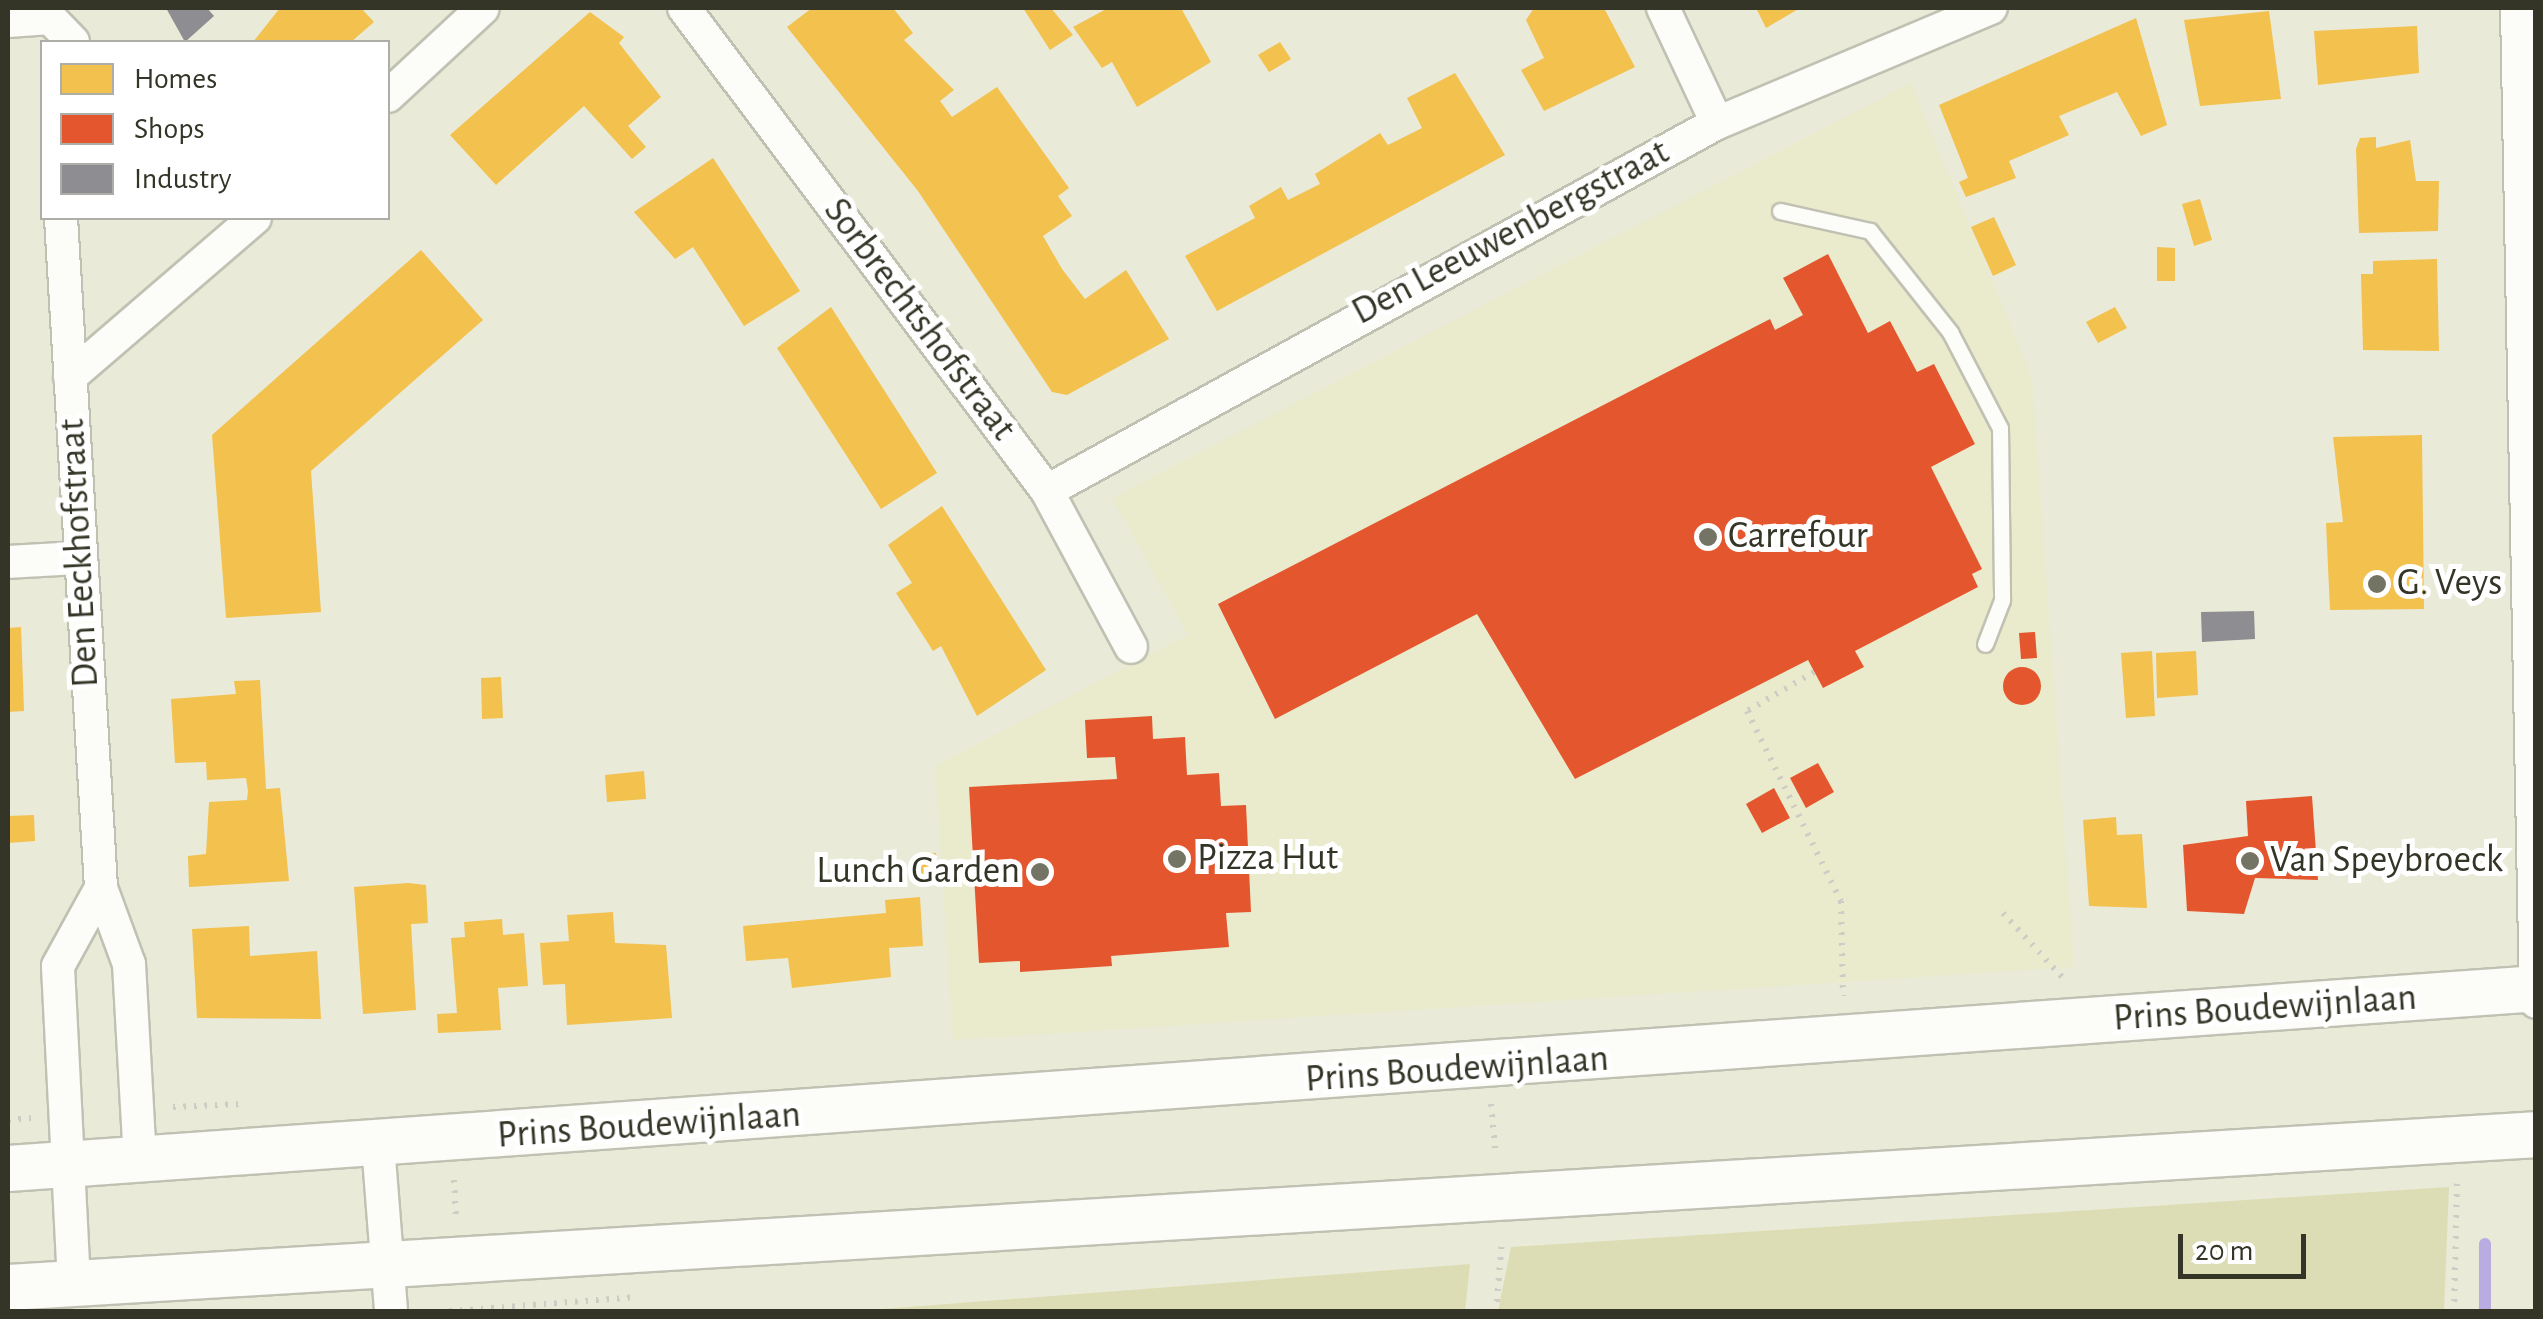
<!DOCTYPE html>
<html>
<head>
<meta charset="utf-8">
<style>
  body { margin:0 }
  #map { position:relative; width:2543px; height:1319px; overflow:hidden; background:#eaead8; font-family:"Alegreya Sans",sans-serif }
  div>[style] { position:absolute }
  .built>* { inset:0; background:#eaeacc }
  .green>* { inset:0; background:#ddddb5 }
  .homes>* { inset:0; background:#f2c14e }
  .shops>* { inset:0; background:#e4572e }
  .round { border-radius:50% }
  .industry>* { inset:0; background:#8d8d92 }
  .stream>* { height:12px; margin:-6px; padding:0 6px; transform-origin:6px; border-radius:6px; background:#b9ace1 }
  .path>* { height:6px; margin-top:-3px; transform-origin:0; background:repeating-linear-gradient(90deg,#cdcdc6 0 2.5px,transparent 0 10.5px) }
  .roads { filter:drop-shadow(2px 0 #c1c1b3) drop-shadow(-2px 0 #c1c1b3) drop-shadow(0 2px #c1c1b3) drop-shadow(0 -2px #c1c1b3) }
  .lane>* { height:15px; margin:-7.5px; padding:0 7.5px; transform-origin:7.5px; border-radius:7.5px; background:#fcfcf9 }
  .street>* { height:32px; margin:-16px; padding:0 16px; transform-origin:16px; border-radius:16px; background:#fcfcf9 }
  .secondary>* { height:45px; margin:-22.5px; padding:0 22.5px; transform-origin:22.5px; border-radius:22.5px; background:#fcfcf9 }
  .dots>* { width:28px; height:28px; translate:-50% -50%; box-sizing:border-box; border:5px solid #fff; border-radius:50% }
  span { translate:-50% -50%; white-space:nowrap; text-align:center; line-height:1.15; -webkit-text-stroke:10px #fff; paint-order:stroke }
  .street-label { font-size:38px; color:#343427 }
  .poi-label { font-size:38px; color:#343427 }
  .left { translate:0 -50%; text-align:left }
  .right { translate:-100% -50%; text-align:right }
  .frame { position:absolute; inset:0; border:10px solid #343427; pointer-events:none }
  .legend { position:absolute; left:40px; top:40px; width:350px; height:180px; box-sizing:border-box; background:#fff; border:2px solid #aeaea9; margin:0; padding:12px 18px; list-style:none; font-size:30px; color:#343427 }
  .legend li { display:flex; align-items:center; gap:20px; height:50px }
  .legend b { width:50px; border:2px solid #aeaea9 }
  .scale { position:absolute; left:2178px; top:1234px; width:128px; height:45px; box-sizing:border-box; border:5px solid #343427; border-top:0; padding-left:12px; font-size:30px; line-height:35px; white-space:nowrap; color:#343427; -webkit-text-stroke:8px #fff; paint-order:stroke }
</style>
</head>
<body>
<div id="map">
  <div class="built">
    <i style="clip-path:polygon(1911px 83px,2032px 378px,2074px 967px,953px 1040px,935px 766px,1188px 635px,1112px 498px)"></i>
  </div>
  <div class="green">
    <i style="clip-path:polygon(2449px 1187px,2444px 1311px,1498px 1311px,1511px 1247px)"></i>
    <i style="clip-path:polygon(1470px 1264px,1465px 1311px,856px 1311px)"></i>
  </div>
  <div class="homes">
    <i style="clip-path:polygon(280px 8px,361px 8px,374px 22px,351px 42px,253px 42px)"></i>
    <i style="clip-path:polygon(812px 8px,893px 8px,913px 33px,904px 40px,954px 90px,940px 101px,952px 117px,997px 87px,1069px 188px,1058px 196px,1072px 216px,1043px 236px,1062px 269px,1085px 299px,1126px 270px,1169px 339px,1067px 395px,1052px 392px,918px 191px,787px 27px)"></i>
    <i style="clip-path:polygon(1023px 8px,1051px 8px,1073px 35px,1050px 50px)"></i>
    <i style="clip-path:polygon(1108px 8px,1181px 8px,1211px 62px,1137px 107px,1112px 62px,1102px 68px,1073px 27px)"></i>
    <i style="clip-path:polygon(1534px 8px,1604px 8px,1635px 67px,1544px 111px,1521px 70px,1544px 58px,1526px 20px)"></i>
    <i style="clip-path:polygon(1756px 8px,1800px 8px,1766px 28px)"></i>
    <i style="clip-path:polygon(2269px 11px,2281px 99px,2200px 106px,2184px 20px)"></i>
    <i style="clip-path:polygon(590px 12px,624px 37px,619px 43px,661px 97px,628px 126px,646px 147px,632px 159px,584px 106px,496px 185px,450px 135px)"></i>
    <i style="clip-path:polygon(2136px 18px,2167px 125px,2141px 136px,2117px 92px,2059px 116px,2069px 135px,2009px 161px,2016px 178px,1966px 197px,1959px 182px,1968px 178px,1939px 105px)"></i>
    <i style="clip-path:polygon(2417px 26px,2419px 73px,2318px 85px,2314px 31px)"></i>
    <i style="clip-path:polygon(1280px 42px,1291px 59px,1269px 72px,1258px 55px)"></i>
    <i style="clip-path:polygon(1455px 73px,1505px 155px,1217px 311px,1185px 256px,1255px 218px,1249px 206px,1281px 187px,1288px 200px,1320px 184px,1315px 174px,1380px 133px,1388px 145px,1422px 128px,1407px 98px)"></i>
    <i style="clip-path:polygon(2376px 137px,2376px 148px,2410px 140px,2416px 181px,2439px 181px,2438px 231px,2359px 233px,2356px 149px,2360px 138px)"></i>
    <i style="clip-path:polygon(713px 158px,800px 291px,744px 326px,693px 247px,675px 259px,634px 212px)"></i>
    <i style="clip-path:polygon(2200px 199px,2212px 240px,2194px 246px,2182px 204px)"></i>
    <i style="clip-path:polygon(1994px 217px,2016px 265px,1993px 276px,1971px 227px)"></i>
    <i style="clip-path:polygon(2157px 247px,2175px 248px,2175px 281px,2157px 281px)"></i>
    <i style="clip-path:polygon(421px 250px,483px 320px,311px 471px,321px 612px,226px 618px,212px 435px)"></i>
    <i style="clip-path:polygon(2437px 259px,2439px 351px,2363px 350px,2361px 274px,2373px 274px,2373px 261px)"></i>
    <i style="clip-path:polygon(831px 307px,937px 473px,881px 509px,777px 348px)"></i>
    <i style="clip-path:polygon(2115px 307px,2127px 328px,2098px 343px,2086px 322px)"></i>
    <i style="clip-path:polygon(2422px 435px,2424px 609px,2330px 610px,2326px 523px,2343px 522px,2333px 437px)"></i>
    <i style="clip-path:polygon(942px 506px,1046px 670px,977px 716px,941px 646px,933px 651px,896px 593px,912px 583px,888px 545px)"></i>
    <i style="clip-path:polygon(21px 627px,24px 711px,8px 712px,8px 628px)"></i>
    <i style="clip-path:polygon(2152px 651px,2155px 716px,2126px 718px,2121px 653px)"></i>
    <i style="clip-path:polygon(2196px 651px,2198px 695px,2157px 698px,2156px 653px)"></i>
    <i style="clip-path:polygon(501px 677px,503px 718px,482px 719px,481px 678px)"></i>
    <i style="clip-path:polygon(260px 680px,266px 789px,280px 788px,289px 881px,189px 887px,188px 856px,206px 854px,209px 802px,247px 800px,248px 791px,246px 778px,207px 780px,206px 762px,175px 763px,171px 699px,236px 694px,234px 681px)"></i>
    <i style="clip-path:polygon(644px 771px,646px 799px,607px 802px,605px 775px)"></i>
    <i style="clip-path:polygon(34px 815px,35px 841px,8px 843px,8px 816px)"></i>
    <i style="clip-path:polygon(2116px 817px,2117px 835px,2142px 834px,2147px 908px,2089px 906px,2083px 820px)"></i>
    <i style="clip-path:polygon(936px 853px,937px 873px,918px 874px,917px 854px)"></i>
    <i style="clip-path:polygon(408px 883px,426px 885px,428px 923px,411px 924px,416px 1010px,363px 1014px,354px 887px)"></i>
    <i style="clip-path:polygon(920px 897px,923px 946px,889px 948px,891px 977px,792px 988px,788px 958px,746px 961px,743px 926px,886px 913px,885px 900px)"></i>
    <i style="clip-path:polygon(613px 912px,615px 943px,666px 945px,672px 1018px,567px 1025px,565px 984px,543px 985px,540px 943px,569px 941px,567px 915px)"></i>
    <i style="clip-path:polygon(502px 919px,503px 935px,524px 933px,528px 986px,498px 988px,501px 1030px,438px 1033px,437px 1014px,457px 1013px,451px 938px,465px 937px,464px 922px)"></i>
    <i style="clip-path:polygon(249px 926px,250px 956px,317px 951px,321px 1019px,197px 1018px,192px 929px)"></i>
  </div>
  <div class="shops">
    <i style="clip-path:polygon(1828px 254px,1868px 333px,1890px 321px,1917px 372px,1934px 364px,1975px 444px,1931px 467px,1982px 569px,1972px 574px,1978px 587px,1855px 651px,1864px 667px,1823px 688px,1808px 660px,1575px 779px,1477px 614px,1275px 719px,1218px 604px,1770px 319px,1775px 330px,1803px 315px,1783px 278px)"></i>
    <i style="clip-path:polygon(2035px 632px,2037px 658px,2021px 659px,2019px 633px)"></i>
    <i class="round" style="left:2003px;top:667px;width:38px;height:38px"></i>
    <i style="clip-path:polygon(1152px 716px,1153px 739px,1185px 737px,1187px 775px,1219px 773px,1221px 806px,1246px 805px,1251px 912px,1226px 913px,1229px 947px,1111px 956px,1112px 966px,1020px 972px,1020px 961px,979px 963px,969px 787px,1117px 779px,1115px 757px,1087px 758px,1085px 720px)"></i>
    <i style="clip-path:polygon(1818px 763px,1834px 792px,1806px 808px,1790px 778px)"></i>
    <i style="clip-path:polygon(1774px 788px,1790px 818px,1762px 833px,1746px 804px)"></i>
    <i style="clip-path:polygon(2312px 796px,2318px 880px,2255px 878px,2244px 914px,2187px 911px,2183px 845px,2248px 836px,2246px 801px)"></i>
  </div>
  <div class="industry">
    <i style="clip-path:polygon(166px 8px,207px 8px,214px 16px,185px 42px)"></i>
    <i style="clip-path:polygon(2254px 611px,2255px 639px,2202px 642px,2201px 612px)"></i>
  </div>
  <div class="stream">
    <i style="left:2485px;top:1312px;width:68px;rotate:-90deg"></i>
  </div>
  <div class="path">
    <i style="left:1814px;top:672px;width:78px;rotate:149.8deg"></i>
    <i style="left:1747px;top:711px;width:212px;rotate:63.7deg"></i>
    <i style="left:1841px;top:901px;width:95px;rotate:88.8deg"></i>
    <i style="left:2003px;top:913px;width:88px;rotate:47.3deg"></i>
    <i style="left:1491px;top:1104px;width:52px;rotate:84.5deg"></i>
    <i style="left:173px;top:1107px;width:68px;rotate:-2.5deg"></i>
    <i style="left:8px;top:1120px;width:23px;rotate:-5deg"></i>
    <i style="left:454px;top:1180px;width:37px;rotate:87deg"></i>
    <i style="left:439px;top:1312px;width:199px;rotate:-4.3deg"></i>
    <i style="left:1496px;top:1312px;width:73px;rotate:-85.3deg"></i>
    <i style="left:2454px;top:1312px;width:133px;rotate:-88.7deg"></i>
  </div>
  <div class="roads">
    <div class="lane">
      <i style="left:1780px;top:211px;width:92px;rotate:12.5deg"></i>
      <i style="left:1870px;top:231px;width:129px;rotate:51.6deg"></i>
      <i style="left:1950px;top:332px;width:108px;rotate:62.5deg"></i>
      <i style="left:2000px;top:428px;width:172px;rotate:89.3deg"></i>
      <i style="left:2002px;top:600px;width:47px;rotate:111.1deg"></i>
    </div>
    <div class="street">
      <i style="left:684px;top:8px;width:604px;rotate:53.07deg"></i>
      <i style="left:1047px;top:491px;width:177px;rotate:61.7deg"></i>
      <i style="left:1663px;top:8px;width:127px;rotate:64.8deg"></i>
      <i style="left:2517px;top:8px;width:994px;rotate:88.9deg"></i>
      <i style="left:8px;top:21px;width:42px;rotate:-4.1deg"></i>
      <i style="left:50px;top:18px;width:33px;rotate:46deg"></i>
      <i style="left:388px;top:96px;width:129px;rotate:-42.8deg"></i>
      <i style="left:61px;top:218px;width:671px;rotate:86.58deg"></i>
      <i style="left:101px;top:888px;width:81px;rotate:69.8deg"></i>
      <i style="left:129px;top:964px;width:195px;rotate:86.8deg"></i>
      <i style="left:70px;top:377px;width:244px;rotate:-40.7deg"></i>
      <i style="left:1047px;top:491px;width:764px;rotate:-28.78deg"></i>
      <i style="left:1717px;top:123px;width:297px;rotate:-22.8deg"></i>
      <i style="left:8px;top:562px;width:72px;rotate:-3.2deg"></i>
      <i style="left:378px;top:1145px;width:168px;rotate:85.5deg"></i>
      <i style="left:74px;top:1283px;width:317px;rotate:-92.9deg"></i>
      <i style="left:58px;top:966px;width:89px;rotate:-61.1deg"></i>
    </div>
    <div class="secondary">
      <i style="left:8px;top:1168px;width:2534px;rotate:-4.07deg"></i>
      <i style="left:8px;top:1287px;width:2533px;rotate:-3.46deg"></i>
    </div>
  </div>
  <div class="dots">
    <i style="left:1708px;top:537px;background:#747465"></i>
    <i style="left:2377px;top:584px;background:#747465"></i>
    <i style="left:1177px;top:859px;background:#747465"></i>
    <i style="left:2250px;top:861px;background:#747465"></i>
    <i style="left:1040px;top:872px;background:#747465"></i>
  </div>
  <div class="street-label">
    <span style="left:1511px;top:233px;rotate:-28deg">Den Leeuwenbergstraat</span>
    <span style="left:919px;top:320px;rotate:53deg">Sorbrechtshofstraat</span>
    <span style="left:80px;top:553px;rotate:-93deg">Den Eeckhofstraat</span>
    <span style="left:2265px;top:1009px;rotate:-4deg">Prins Boudewijnlaan</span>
    <span style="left:1457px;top:1070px;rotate:-4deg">Prins Boudewijnlaan</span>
    <span style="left:649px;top:1126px;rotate:-4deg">Prins Boudewijnlaan</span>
  </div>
  <div class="poi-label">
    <span class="left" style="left:1728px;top:537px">Carrefour</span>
    <span class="left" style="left:2397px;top:584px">G. Veys</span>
    <span class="left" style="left:1197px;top:859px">Pizza Hut</span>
    <span class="left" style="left:2270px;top:861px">Van Speybroeck</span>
    <span class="right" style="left:1020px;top:872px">Lunch Garden</span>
  </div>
  <div class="frame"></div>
  <ul class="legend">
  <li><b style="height:28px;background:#f2c14e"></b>Homes</li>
  <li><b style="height:28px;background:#e4572e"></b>Shops</li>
  <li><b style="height:28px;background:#8d8d92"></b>Industry</li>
  </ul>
  <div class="scale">20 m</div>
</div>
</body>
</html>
